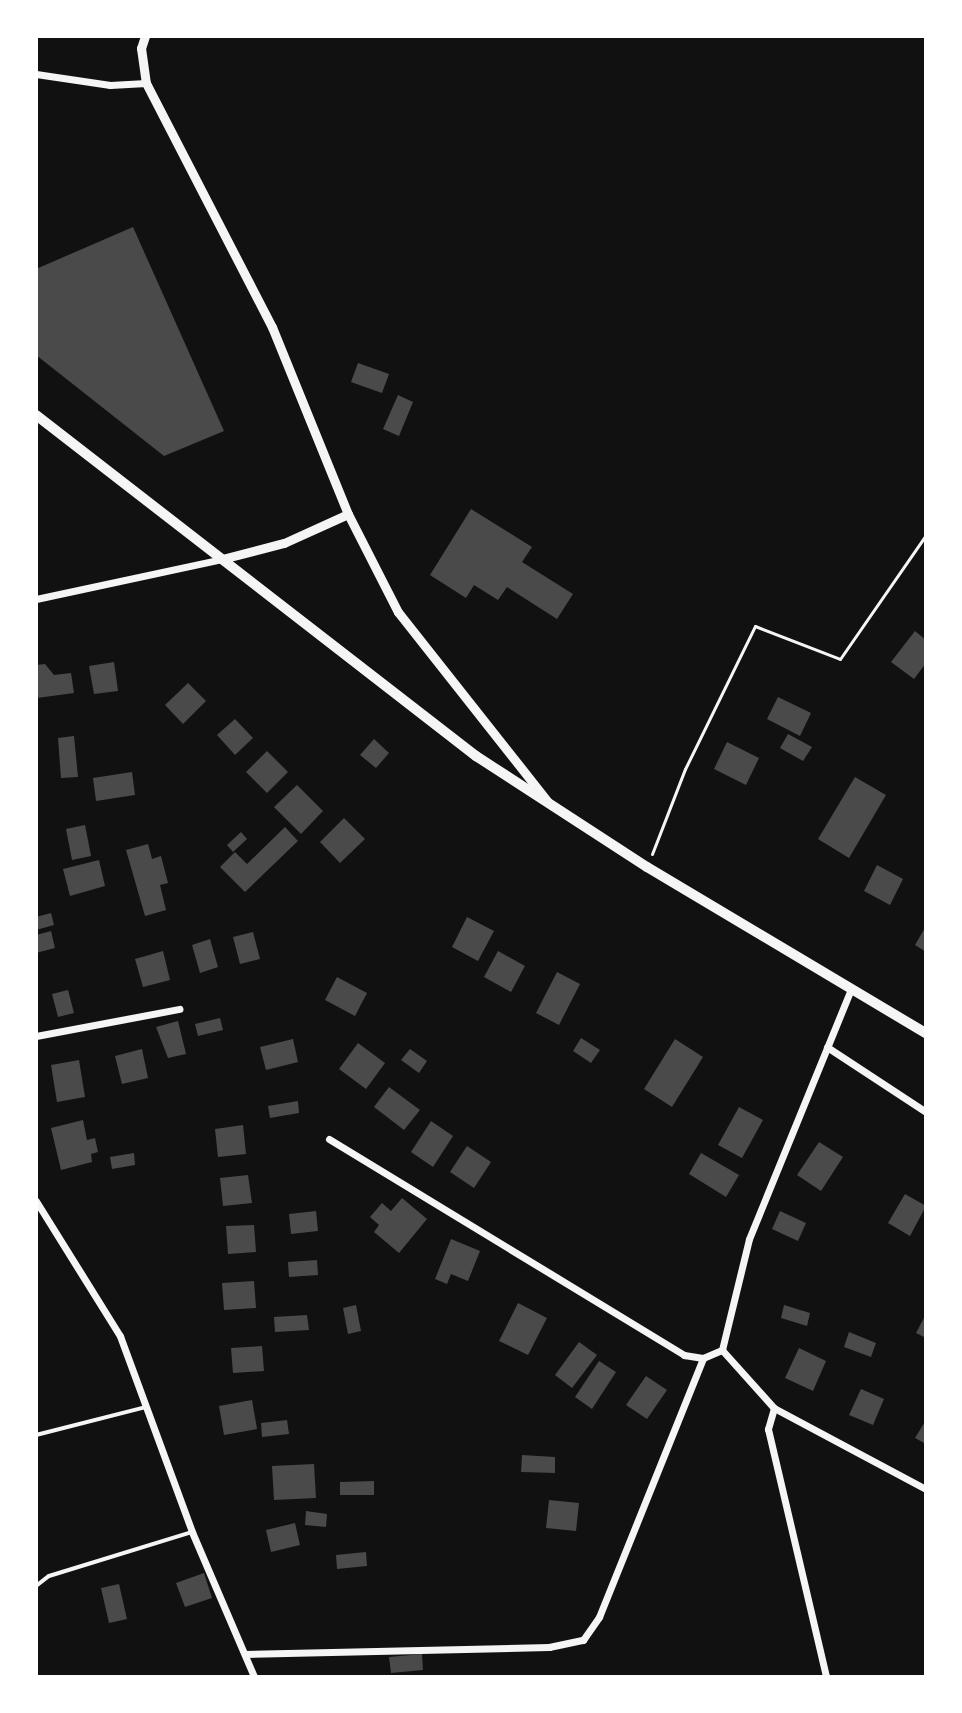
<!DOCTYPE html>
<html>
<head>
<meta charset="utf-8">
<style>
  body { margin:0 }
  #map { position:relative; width:962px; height:1713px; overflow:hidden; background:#111; font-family:"PT Sans Narrow",sans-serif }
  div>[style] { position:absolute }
  .building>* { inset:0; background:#4a4a4a }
  .path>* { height:3px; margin:-1.5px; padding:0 1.5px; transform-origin:1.5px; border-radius:1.5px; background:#f5f5f5 }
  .service>* { height:4px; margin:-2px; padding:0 2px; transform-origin:2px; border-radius:2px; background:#f5f5f5 }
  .minor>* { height:7px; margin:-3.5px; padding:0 3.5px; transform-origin:3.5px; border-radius:3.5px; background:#f5f5f5 }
  .tertiary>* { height:9px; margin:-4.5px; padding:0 4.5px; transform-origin:4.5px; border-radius:4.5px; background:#f5f5f5 }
  .secondary>* { height:10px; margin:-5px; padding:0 5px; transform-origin:5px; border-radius:5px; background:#f5f5f5 }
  span { translate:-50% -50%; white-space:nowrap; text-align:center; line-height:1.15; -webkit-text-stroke:8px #fff; paint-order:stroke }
  .frame { position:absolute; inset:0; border:38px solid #fff; pointer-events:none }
</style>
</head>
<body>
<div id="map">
  <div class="building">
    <i style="clip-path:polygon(133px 227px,224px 431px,164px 456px,36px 355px,36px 269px)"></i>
    <i style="clip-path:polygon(358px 363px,389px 374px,382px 393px,351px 382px)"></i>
    <i style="clip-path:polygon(398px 395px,413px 402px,399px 436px,383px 429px)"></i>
    <i style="clip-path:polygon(471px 509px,532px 547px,522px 562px,573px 594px,557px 619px,507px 587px,498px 600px,474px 585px,466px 598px,430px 575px)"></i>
    <i style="clip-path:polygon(915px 631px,926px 640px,926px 663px,914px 679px,891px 662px)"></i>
    <i style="clip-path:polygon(114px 662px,118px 691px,94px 694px,89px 666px)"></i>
    <i style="clip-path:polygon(45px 664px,54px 675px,71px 673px,74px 693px,37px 698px,36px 665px)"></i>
    <i style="clip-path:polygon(188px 683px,206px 701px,183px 724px,165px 705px)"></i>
    <i style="clip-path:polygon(778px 697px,811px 713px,800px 736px,767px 719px)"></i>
    <i style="clip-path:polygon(235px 719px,253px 738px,235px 755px,217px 735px)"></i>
    <i style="clip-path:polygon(788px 734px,812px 747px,803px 761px,780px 748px)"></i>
    <i style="clip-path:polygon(74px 736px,78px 777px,61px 778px,58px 738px)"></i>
    <i style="clip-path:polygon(374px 739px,389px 753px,376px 768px,360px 755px)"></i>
    <i style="clip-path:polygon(727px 742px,759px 758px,746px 785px,714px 769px)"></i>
    <i style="clip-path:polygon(267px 751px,288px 772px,267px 793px,246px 772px)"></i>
    <i style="clip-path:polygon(132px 772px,135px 795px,96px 801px,93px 778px)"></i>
    <i style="clip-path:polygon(855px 777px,886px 795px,849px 858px,818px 839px)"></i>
    <i style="clip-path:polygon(297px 785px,323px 811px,301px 834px,274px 807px)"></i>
    <i style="clip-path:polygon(344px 818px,365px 839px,340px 863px,320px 842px)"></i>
    <i style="clip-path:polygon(85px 825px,91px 856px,72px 860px,66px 829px)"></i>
    <i style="clip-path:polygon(285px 827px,298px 841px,245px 892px,220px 867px,235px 852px,247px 864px)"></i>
    <i style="clip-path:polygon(241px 832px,247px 839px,233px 852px,227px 845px)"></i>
    <i style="clip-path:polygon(148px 844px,152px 859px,161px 856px,168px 883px,160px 885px,166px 910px,145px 916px,126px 850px)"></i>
    <i style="clip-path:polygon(99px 860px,105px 886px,70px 896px,63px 869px)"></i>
    <i style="clip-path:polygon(877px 865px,903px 879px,890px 905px,864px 891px)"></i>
    <i style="clip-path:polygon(51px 913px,54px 925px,36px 930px,36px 917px)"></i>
    <i style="clip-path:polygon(467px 917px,494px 931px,478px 961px,452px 947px)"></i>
    <i style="clip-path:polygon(926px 926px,926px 952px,915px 945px)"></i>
    <i style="clip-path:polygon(51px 931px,55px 948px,36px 953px,36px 935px)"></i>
    <i style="clip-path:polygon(253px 932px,260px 959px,240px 964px,233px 937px)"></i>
    <i style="clip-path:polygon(210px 939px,218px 967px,200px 973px,192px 945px)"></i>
    <i style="clip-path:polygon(163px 951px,170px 980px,143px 987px,135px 959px)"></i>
    <i style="clip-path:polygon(498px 951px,525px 966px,511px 992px,484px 977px)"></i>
    <i style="clip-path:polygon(557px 972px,580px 984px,559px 1025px,536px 1013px)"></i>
    <i style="clip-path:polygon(337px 977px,367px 993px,355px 1016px,325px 1000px)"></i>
    <i style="clip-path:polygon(68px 990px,74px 1013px,58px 1017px,52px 994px)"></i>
    <i style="clip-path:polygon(220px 1018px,223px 1030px,198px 1036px,195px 1024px)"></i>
    <i style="clip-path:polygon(178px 1021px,186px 1054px,168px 1058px,156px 1027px)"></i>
    <i style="clip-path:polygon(581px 1038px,600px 1050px,591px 1063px,573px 1051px)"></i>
    <i style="clip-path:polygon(293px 1039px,298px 1062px,266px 1070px,260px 1047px)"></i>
    <i style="clip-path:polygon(675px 1039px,703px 1057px,672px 1107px,644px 1089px)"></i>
    <i style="clip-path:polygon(358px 1043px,385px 1063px,366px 1089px,339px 1069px)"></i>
    <i style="clip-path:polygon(142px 1049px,148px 1078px,122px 1084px,115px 1056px)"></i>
    <i style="clip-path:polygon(410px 1049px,427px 1061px,419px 1073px,401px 1060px)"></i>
    <i style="clip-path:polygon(79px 1060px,85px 1097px,57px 1102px,51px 1065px)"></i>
    <i style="clip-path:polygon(389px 1087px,420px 1110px,404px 1130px,374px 1107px)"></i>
    <i style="clip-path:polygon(298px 1101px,299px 1113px,270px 1118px,268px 1106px)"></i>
    <i style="clip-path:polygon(739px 1107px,763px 1120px,742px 1158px,718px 1145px)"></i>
    <i style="clip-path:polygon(83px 1120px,87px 1140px,95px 1138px,98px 1152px,91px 1154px,92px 1162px,61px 1170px,51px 1128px)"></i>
    <i style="clip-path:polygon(431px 1121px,453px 1136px,433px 1167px,411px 1152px)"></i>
    <i style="clip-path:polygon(243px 1125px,246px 1154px,218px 1157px,215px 1129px)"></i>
    <i style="clip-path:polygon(819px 1142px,843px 1157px,821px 1191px,797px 1175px)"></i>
    <i style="clip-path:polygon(467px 1146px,491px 1162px,474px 1188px,450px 1172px)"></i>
    <i style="clip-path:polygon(134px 1153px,135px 1165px,112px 1169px,110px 1157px)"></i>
    <i style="clip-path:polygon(701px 1153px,739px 1175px,726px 1197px,689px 1174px)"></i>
    <i style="clip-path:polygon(248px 1175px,252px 1203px,223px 1206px,220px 1178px)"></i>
    <i style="clip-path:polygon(905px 1194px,926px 1206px,910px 1236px,888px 1223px)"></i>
    <i style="clip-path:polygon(402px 1198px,427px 1219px,399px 1253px,374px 1232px,379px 1225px,370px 1217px,382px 1203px,391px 1211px)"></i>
    <i style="clip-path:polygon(316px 1211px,318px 1231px,291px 1234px,289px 1214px)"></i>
    <i style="clip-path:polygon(780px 1211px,806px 1223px,798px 1241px,772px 1229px)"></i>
    <i style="clip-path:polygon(254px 1225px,256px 1252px,228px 1254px,226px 1226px)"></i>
    <i style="clip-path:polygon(451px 1239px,480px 1251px,468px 1281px,451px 1274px,447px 1284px,435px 1279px)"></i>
    <i style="clip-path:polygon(317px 1260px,318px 1275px,289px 1277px,288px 1262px)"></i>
    <i style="clip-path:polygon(254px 1281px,256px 1308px,224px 1310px,222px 1283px)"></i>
    <i style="clip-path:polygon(518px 1303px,547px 1318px,528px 1355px,499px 1341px)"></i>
    <i style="clip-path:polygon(356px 1305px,361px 1331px,348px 1334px,343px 1308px)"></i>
    <i style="clip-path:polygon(784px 1305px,810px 1313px,807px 1326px,781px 1318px)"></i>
    <i style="clip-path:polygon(926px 1314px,926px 1338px,916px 1333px)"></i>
    <i style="clip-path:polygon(307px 1315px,309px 1330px,275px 1332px,274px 1317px)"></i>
    <i style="clip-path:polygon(849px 1332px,876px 1343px,871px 1357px,844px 1347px)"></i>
    <i style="clip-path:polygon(579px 1342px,597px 1355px,572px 1388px,555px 1375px)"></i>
    <i style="clip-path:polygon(262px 1346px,264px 1371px,233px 1373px,231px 1348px)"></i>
    <i style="clip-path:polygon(799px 1348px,826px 1361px,813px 1391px,785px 1378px)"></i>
    <i style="clip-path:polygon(599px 1361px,616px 1372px,592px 1409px,575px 1397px)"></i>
    <i style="clip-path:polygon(646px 1376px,667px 1390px,647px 1419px,626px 1405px)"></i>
    <i style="clip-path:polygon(861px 1389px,884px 1399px,873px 1425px,849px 1415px)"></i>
    <i style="clip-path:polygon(252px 1400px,257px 1429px,224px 1435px,219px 1406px)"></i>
    <i style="clip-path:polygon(287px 1420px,289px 1434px,262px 1437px,261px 1423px)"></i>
    <i style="clip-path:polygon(926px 1420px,926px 1444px,915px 1438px)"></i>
    <i style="clip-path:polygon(522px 1455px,555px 1457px,555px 1473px,521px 1472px)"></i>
    <i style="clip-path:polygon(314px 1464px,316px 1498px,274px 1500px,272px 1466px)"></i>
    <i style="clip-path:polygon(374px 1481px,374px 1495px,340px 1495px,340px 1482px)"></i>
    <i style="clip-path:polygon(549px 1500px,579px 1503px,576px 1531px,546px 1528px)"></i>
    <i style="clip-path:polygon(306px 1511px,327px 1514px,326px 1527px,305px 1525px)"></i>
    <i style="clip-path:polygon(295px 1523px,300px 1545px,271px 1552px,266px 1530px)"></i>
    <i style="clip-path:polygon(366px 1552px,367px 1566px,337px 1569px,336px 1555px)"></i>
    <i style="clip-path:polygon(204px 1573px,212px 1598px,185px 1607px,176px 1583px)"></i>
    <i style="clip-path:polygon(119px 1584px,127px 1619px,109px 1623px,101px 1588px)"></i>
    <i style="clip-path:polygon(422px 1654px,423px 1670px,391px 1673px,389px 1657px)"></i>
  </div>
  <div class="path">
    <i style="left:652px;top:854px;width:91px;rotate:-68.8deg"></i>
    <i style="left:685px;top:769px;width:159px;rotate:-63.9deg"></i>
    <i style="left:755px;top:626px;width:91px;rotate:21.2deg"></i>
    <i style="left:840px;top:659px;width:151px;rotate:-55.3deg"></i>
  </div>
  <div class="service">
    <i style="left:36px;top:1435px;width:114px;rotate:-14.3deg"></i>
    <i style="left:36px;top:1586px;width:16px;rotate:-38deg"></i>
    <i style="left:49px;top:1576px;width:150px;rotate:-17.1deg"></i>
  </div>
  <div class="minor">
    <i style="left:36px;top:74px;width:75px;rotate:8.5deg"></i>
    <i style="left:110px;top:85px;width:36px;rotate:-3deg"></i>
    <i style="left:36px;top:599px;width:190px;rotate:-12.1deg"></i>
    <i style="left:851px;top:989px;width:270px;rotate:112.2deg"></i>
    <i style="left:749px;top:1239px;width:114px;rotate:103.7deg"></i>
    <i style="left:722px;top:1350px;width:78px;rotate:48.1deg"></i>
    <i style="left:774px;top:1408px;width:172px;rotate:28.1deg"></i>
    <i style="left:36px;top:1036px;width:146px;rotate:-10.7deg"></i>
    <i style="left:827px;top:1047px;width:118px;rotate:33.3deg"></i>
    <i style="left:329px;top:1139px;width:416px;rotate:31.3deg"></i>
    <i style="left:684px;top:1355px;width:19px;rotate:9deg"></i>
    <i style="left:36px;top:1201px;width:159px;rotate:58.1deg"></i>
    <i style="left:120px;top:1336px;width:209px;rotate:69.8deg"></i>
    <i style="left:192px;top:1532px;width:158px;rotate:66.8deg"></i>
    <i style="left:774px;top:1408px;width:22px;rotate:106deg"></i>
    <i style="left:768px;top:1429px;width:255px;rotate:76.8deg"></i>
    <i style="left:245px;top:1654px;width:304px;rotate:-1.3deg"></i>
    <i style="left:549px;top:1647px;width:35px;rotate:-12deg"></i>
    <i style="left:583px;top:1640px;width:28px;rotate:-55deg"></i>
    <i style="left:599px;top:1617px;width:279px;rotate:-68.1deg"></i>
    <i style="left:703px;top:1358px;width:21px;rotate:-23deg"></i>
  </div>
  <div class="tertiary">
    <i style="left:145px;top:36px;width:13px;rotate:108deg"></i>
    <i style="left:141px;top:48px;width:35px;rotate:82deg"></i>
    <i style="left:146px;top:83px;width:275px;rotate:62.7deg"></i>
    <i style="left:272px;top:327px;width:202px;rotate:67.9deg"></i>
    <i style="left:348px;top:514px;width:110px;rotate:63deg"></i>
    <i style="left:398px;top:612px;width:242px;rotate:51.7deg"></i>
    <i style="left:222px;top:559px;width:64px;rotate:-14.5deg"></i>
    <i style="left:284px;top:543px;width:70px;rotate:-24.4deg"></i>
  </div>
  <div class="secondary">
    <i style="left:36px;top:415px;width:557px;rotate:37.78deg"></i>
    <i style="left:476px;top:756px;width:204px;rotate:33deg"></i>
    <i style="left:647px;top:867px;width:325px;rotate:30.8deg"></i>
  </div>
  <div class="frame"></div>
</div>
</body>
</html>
